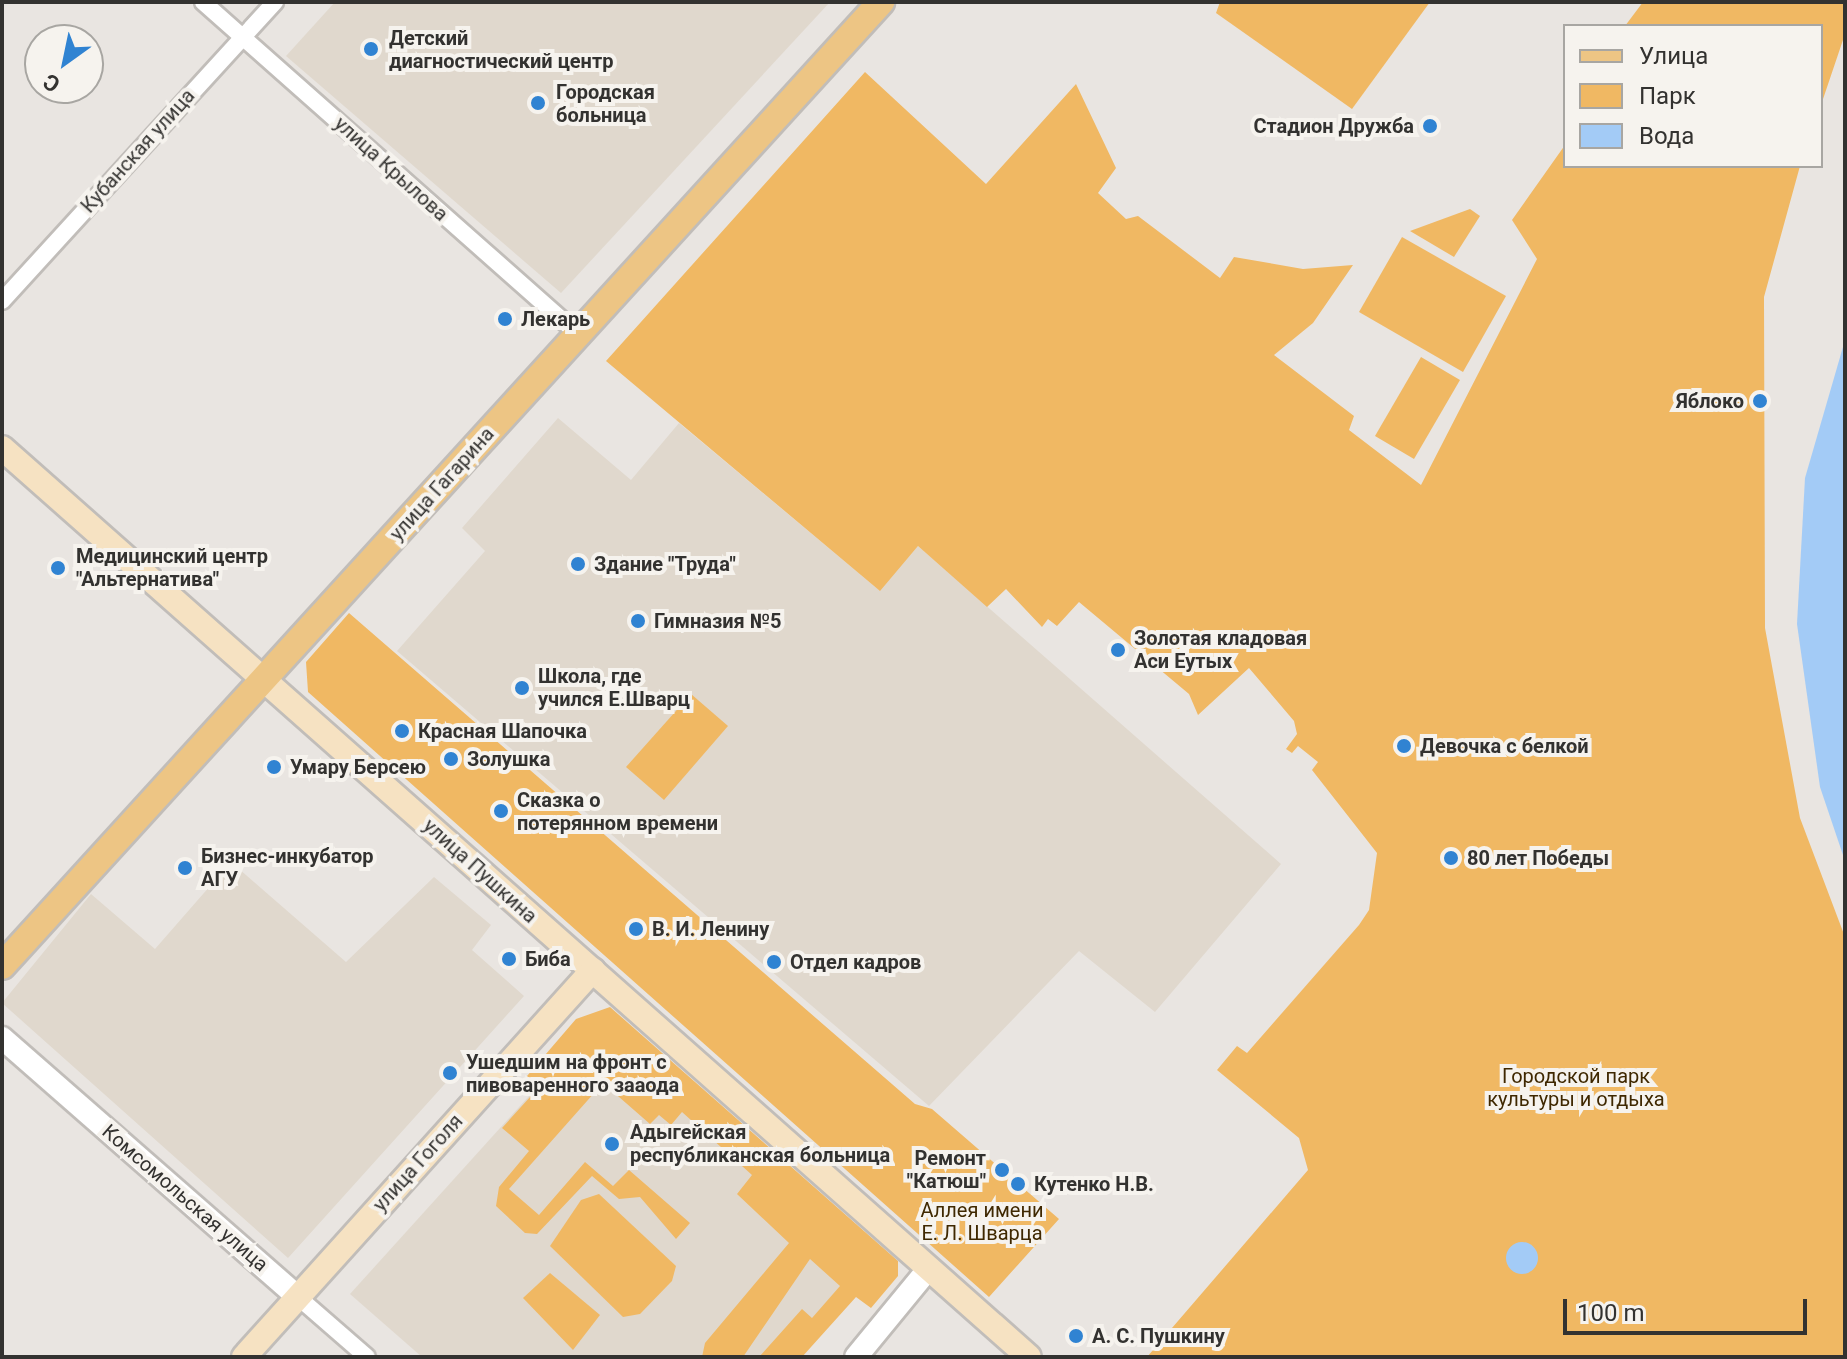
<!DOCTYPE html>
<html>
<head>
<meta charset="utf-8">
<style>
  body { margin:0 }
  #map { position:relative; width:1847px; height:1359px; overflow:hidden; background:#e9e5e1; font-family:Roboto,sans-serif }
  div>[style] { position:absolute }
  .built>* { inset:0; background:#e0d8cd }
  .green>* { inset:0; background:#f0b863 }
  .water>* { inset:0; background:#a3cbf6 }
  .round { border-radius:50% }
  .roads { filter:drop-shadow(2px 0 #c1bdb9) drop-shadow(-2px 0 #c1bdb9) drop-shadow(0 2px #c1bdb9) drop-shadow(0 -2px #c1bdb9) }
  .minor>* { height:16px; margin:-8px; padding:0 8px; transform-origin:8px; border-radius:8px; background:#fff }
  .tertiary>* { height:22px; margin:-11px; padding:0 11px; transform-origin:11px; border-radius:11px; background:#fff }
  .secondary>* { height:24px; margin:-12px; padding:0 12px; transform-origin:12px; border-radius:12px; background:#f6e2c2 }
  .primary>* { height:26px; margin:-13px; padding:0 13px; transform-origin:13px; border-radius:13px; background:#edc584 }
  .dots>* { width:22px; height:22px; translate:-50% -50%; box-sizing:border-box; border:4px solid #f6f3ee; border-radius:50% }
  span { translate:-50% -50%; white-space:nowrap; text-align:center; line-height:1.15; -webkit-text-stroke:8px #f6f3ee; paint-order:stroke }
  .poi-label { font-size:20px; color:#333230; font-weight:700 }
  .left { translate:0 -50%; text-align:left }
  .right { translate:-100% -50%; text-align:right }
  .street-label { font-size:20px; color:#333230 }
  .park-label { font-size:20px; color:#3f2801 }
  .frame { position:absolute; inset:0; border:4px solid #333230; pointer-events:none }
  .legend { position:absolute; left:1563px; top:24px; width:260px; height:144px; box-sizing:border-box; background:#f6f3ee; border:2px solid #a8a6a2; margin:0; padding:10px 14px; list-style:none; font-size:24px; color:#333230 }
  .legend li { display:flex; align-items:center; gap:16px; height:40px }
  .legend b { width:40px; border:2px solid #a8a6a2 }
  .north { position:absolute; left:24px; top:24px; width:80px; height:80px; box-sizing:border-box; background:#f6f3ee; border:2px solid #a8a6a2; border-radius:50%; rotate:213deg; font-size:22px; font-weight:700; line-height:32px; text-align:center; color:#333230 }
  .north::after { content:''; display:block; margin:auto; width:28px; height:36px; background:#3083d2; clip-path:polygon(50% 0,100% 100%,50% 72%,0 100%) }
  .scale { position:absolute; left:1563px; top:1299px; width:244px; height:36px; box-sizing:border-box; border:4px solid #333230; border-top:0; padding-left:10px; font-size:24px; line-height:28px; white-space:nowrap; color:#333230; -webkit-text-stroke:6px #f6f3ee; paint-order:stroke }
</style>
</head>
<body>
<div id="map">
  <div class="built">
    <i style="clip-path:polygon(335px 2px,830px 2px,561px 293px,286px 56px)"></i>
    <i style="clip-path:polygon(558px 418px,631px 480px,679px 423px,879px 590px,918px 546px,1281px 864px,1155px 1012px,1079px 951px,929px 1106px,397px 651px,485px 551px,462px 528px)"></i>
    <i style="clip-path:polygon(231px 862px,346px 962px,434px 877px,491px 925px,472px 950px,524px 996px,288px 1258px,2px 1003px,91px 894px,155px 949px)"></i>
    <i style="clip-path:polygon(596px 1022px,882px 1266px,801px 1357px,422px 1357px,350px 1294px)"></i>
  </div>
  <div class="green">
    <i style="clip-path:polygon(1220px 2px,1430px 2px,1352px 109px,1216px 13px)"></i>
    <i style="clip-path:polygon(1643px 2px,1845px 2px,1845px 34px,1821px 105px,1821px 26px,1625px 26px)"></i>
    <i style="clip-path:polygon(865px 72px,986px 184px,1076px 84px,1116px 168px,1098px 193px,1126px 219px,1138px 216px,1220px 278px,1234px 257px,1303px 269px,1353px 265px,1313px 323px,1274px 355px,1354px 416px,1349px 430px,1421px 485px,1537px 259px,1512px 220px,1565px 145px,1565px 166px,1800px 166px,1764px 297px,1765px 628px,1800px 818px,1845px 937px,1845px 1357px,1147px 1357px,1308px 1170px,1299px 1138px,1217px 1070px,1237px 1046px,1247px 1053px,1359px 925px,1369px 910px,1377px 853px,1312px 770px,1318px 762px,1298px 746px,1292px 753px,1286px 749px,1297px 734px,1294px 721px,1249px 668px,1198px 715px,1189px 694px,1079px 602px,1057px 626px,1048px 619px,1042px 627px,1006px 589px,987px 607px,918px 546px,880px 591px,606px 361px)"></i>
    <i style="clip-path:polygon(1470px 209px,1480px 216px,1454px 257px,1410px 231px)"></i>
    <i style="clip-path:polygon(1402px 237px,1506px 296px,1463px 372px,1359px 312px)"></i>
    <i style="clip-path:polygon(1421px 357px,1460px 380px,1414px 459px,1375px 436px)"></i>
    <i style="clip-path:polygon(349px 613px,915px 1104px,932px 1109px,1059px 1219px,989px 1297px,308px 692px,306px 662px)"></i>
    <i style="clip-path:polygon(691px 694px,728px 726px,664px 800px,626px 767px)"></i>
    <i style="clip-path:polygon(610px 1007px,898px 1261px,898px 1276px,871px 1308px,856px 1297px,802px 1357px,759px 1357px,802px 1309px,812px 1318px,840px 1286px,810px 1259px,743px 1357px,702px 1357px,705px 1343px,789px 1243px,737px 1194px,752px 1175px,682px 1112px,671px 1125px,659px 1115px,650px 1124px,603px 1083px,509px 1189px,539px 1215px,585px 1162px,613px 1186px,629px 1170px,690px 1223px,676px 1239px,640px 1197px,619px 1199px,592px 1176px,537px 1234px,525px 1233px,496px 1206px,499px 1187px,529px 1151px,502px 1128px,540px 1086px,527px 1076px,576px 1019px)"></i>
    <i style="clip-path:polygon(599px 1194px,676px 1266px,672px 1281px,640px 1314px,623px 1317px,550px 1246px,581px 1200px)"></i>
    <i style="clip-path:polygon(550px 1273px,600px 1315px,573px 1350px,523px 1298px)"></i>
  </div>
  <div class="water">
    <i style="clip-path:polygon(1845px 340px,1845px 861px,1820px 787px,1797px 624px,1805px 478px)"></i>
    <i class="round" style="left:1506px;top:1242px;width:32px;height:32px"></i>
  </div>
  <div class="roads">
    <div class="minor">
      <i style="left:203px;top:2px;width:502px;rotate:41.53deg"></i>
      <i style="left:2px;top:301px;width:405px;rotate:-47.6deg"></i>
      <i style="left:298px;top:1297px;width:91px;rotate:41deg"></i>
    </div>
    <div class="tertiary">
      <i style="left:2px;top:1038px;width:393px;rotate:41.2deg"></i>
      <i style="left:856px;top:1357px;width:115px;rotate:-50.6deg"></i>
    </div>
    <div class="secondary">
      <i style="left:2px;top:448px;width:1371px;rotate:41.51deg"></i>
      <i style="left:244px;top:1357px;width:521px;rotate:-47.96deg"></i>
    </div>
    <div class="primary">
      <i style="left:2px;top:966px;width:1305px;rotate:-47.64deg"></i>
    </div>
  </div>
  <div class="dots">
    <i style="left:371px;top:49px;background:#3083d2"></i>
    <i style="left:538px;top:103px;background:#3083d2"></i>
    <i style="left:1430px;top:126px;background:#3083d2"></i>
    <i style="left:505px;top:319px;background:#3083d2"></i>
    <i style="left:1760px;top:401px;background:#3083d2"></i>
    <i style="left:578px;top:564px;background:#3083d2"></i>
    <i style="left:58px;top:568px;background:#3083d2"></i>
    <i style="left:638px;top:621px;background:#3083d2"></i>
    <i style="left:1118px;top:650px;background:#3083d2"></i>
    <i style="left:522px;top:688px;background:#3083d2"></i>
    <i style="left:402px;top:731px;background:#3083d2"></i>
    <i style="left:1404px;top:746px;background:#3083d2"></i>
    <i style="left:451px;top:759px;background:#3083d2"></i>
    <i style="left:274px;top:767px;background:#3083d2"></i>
    <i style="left:501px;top:811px;background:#3083d2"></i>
    <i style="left:1451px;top:858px;background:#3083d2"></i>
    <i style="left:185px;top:868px;background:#3083d2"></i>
    <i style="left:636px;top:929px;background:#3083d2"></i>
    <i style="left:509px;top:959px;background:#3083d2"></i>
    <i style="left:774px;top:962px;background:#3083d2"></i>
    <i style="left:450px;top:1073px;background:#3083d2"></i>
    <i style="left:612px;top:1144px;background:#3083d2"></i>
    <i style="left:1002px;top:1170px;background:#3083d2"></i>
    <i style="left:1018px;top:1184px;background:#3083d2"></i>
    <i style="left:1076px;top:1336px;background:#3083d2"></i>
  </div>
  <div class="poi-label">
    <span class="left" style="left:389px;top:50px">Детский<br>диагностический центр</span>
    <span class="left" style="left:556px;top:104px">Городская<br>больница</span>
    <span class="right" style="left:1414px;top:126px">Стадион Дружба</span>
    <span class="left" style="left:521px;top:319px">Лекарь</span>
    <span class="right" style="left:1744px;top:401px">Яблоко</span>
    <span class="left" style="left:76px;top:568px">Медицинский центр<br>"Альтернатива"</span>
    <span class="left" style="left:594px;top:564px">Здание "Труда"</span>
    <span class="left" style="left:654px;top:621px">Гимназия №5</span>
    <span class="left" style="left:1134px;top:650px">Золотая кладовая<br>Аси Еутых</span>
    <span class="left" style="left:538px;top:688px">Школа, где<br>учился Е.Шварц</span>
    <span class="left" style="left:418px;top:731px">Красная Шапочка</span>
    <span class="left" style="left:1420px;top:746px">Девочка с белкой</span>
    <span class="left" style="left:467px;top:759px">Золушка</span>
    <span class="left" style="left:290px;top:767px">Умару Берсею</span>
    <span class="left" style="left:517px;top:812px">Сказка о<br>потерянном времени</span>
    <span class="left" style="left:201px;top:868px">Бизнес-инкубатор<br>АГУ</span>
    <span class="left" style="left:1467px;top:858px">80 лет Победы</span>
    <span class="left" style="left:652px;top:929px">В. И. Ленину</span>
    <span class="left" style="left:525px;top:959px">Биба</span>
    <span class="left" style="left:790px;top:962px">Отдел кадров</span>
    <span class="left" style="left:466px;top:1074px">Ушедшим на фронт с<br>пивоваренного зааода</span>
    <span class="left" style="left:630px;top:1144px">Адыгейская<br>республиканская больница</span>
    <span class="right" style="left:986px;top:1170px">Ремонт<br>"Катюш"</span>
    <span class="left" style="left:1034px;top:1184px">Кутенко Н.В.</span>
    <span class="left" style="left:1092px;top:1336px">А. С. Пушкину</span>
  </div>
  <div class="street-label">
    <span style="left:138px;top:151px;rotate:-48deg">Кубанская улица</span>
    <span style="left:391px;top:169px;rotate:42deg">улица Крылова</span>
    <span style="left:442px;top:484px;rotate:-48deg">улица Гагарина</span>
    <span style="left:480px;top:871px;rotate:42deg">улица Пушкина</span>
    <span style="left:418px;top:1163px;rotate:-48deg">улица Гоголя</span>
    <span style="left:185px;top:1198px;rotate:41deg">Комсомольская улица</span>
  </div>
  <div class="park-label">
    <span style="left:1576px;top:1088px">Городской парк<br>культуры и отдыха</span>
    <span style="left:982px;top:1222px">Аллея имени<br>Е. Л. Шварца</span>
  </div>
  <div class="frame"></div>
  <ul class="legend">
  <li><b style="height:10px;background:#edc584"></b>Улица</li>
  <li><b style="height:22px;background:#f0b863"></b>Парк</li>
  <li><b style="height:22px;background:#a3cbf6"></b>Вода</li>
  </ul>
  <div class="north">С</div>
  <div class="scale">100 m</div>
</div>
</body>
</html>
